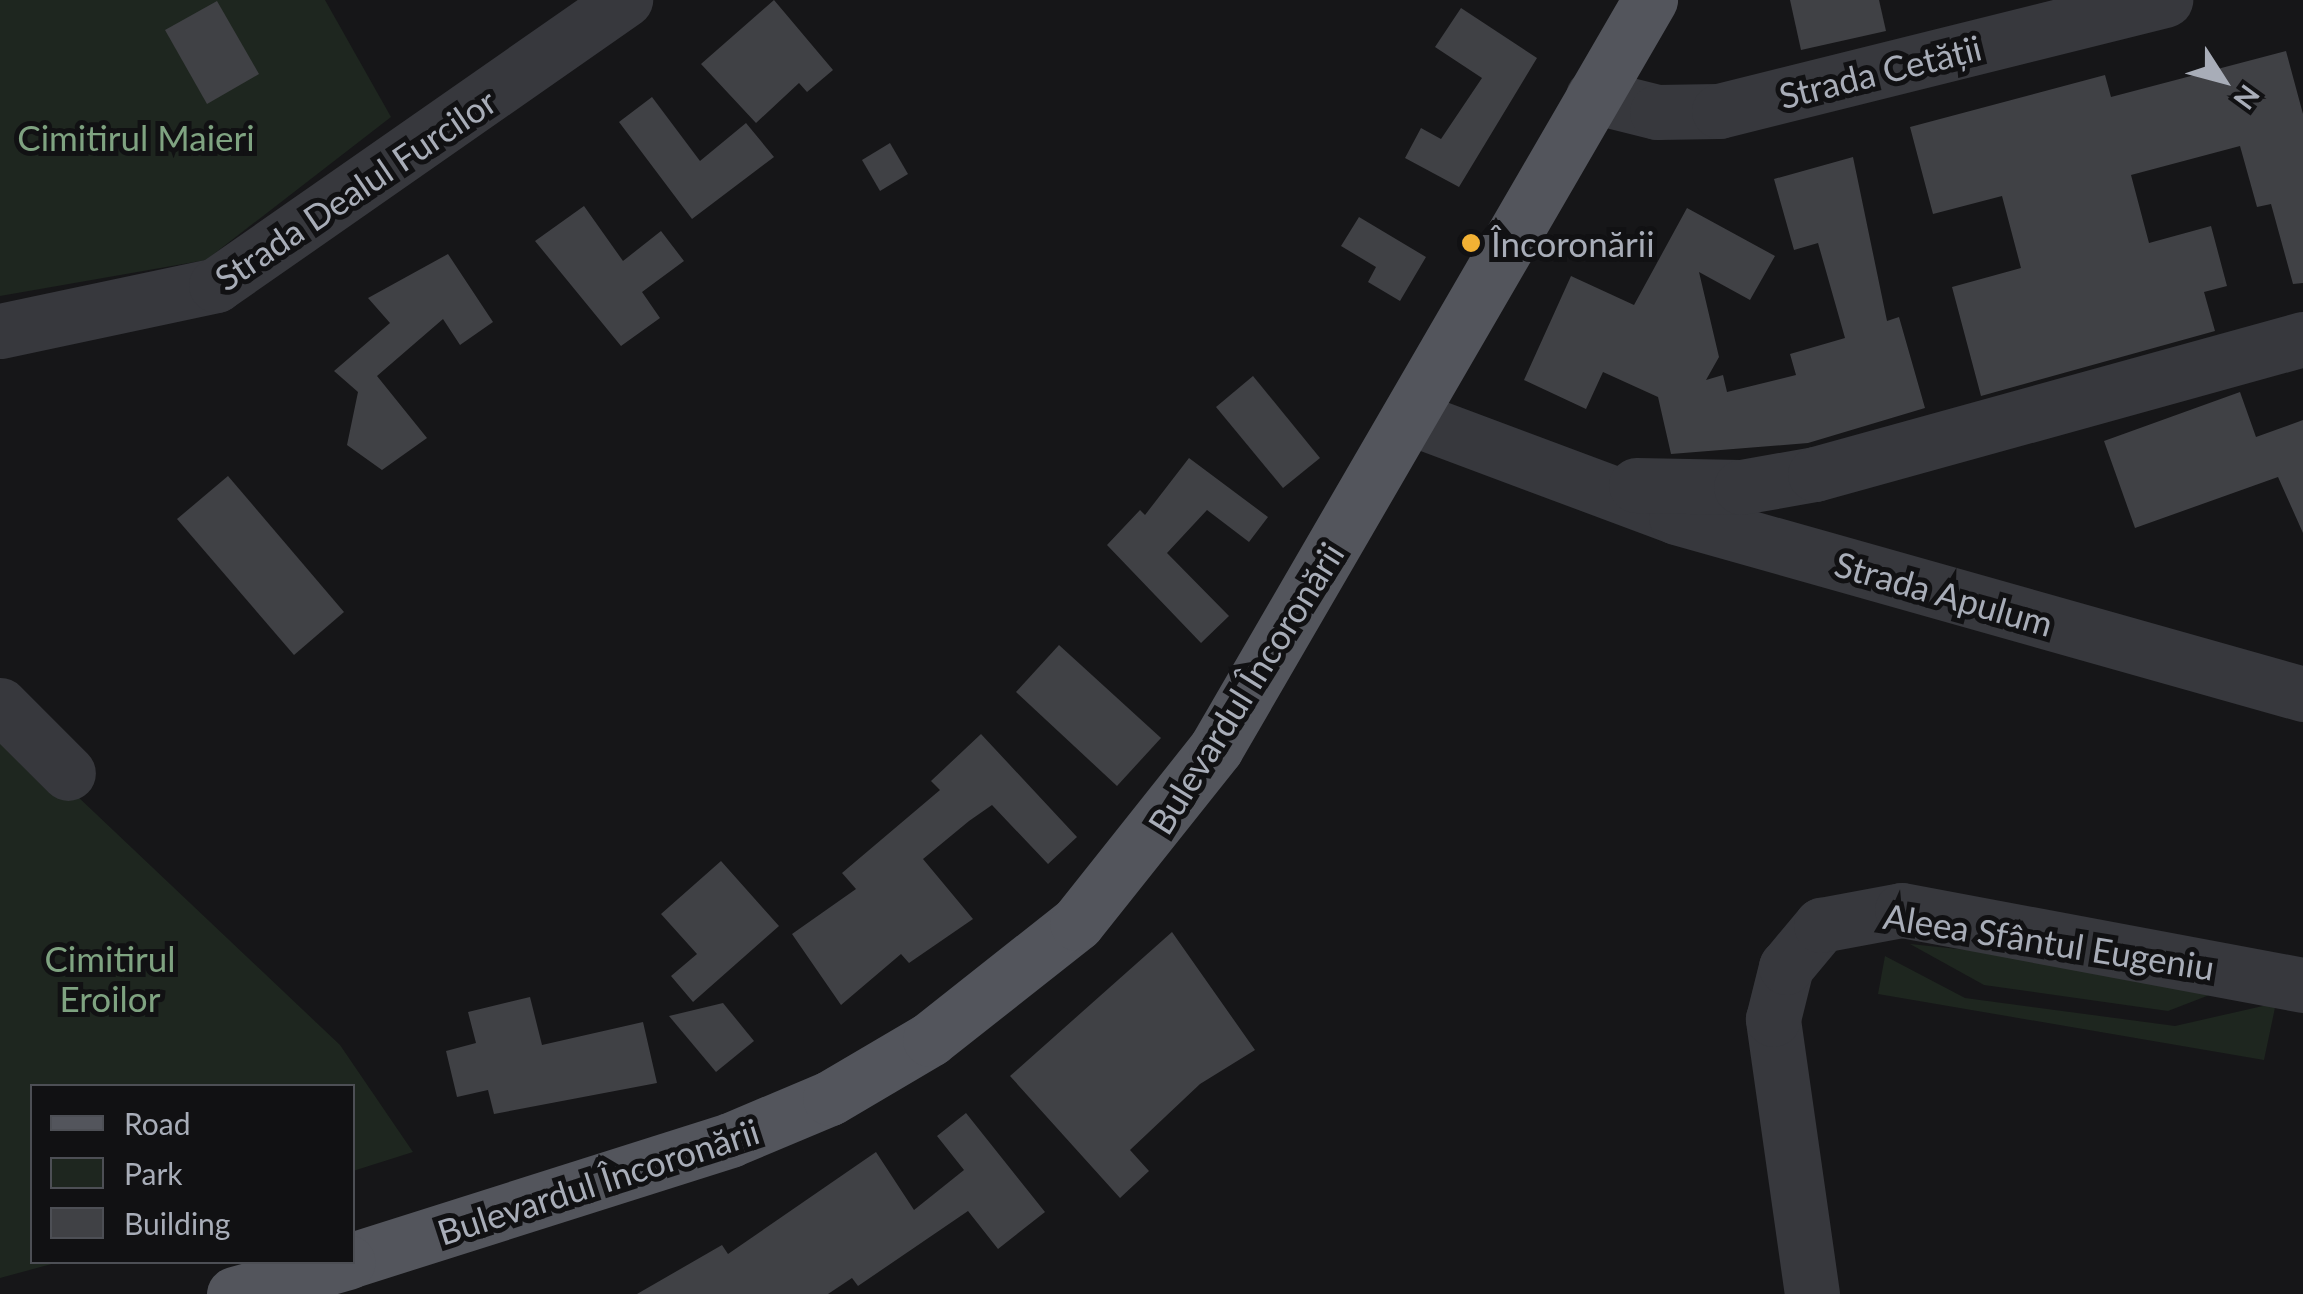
<!DOCTYPE html>
<html>
<head>
<meta charset="utf-8">
<style>
  body { margin:0 }
  #map { position:relative; width:2303px; height:1294px; overflow:hidden; background:#161618; font-family:Lato,sans-serif }
  div>[style] { position:absolute }
  .green>* { inset:0; background:#1e261f }
  .building>* { inset:0; background:#404145 }
  .minor>* { height:55px; margin:-27.5px; padding:0 27.5px; transform-origin:27.5px; border-radius:27.5px; background:#37383d }
  .major>* { height:55px; margin:-27.5px; padding:0 27.5px; transform-origin:27.5px; border-radius:27.5px; background:#53555c }
  .dots>* { width:28px; height:28px; translate:-50% -50%; box-sizing:border-box; border:5px solid #111113; border-radius:50% }
  span { translate:-50% -50%; white-space:nowrap; text-align:center; line-height:1.15; -webkit-text-stroke:10px #111113; paint-order:stroke }
  .street-label { font-size:35px; color:#a8adb8 }
  .park-label { font-size:35px; color:#7fa381 }
  .poi-label { font-size:35px; color:#a8adb8 }
  .left { translate:0 -50%; text-align:left }
  .legend { position:absolute; left:30px; top:1084px; width:325px; height:180px; box-sizing:border-box; background:#111113; border:2px solid #4d4f55; margin:0; padding:12px 18px; list-style:none; font-size:30px; color:#a8adb8 }
  .legend li { display:flex; align-items:center; gap:20px; height:50px }
  .legend b { width:50px; border:2px solid #4d4f55 }
  .north { position:absolute; left:2173px; top:30px; width:100px; height:100px; -webkit-text-stroke:8px #111113; paint-order:stroke; rotate:126deg; font-size:28px; font-weight:700; line-height:40px; text-align:center; color:#a8adb8 }
  .north::after { content:''; display:block; margin:auto; width:35px; height:45px; background:#a8adb8; clip-path:polygon(50% 0,100% 100%,50% 72%,0 100%) }
</style>
</head>
<body>
<div id="map">
  <div class="green">
    <i style="clip-path:polygon(0 0,325px 0,391px 117px,206px 260px,0 296px)"></i>
    <i style="clip-path:polygon(0 723px,340px 1045px,413px 1152px,353px 1171px,352px 1086px,32px 1086px,32px 1262px,59px 1262px,0 1278px)"></i>
    <i style="clip-path:polygon(1910px 944px,1977px 951px,2225px 989px,2168px 1011px,1984px 985px)"></i>
    <i style="clip-path:polygon(1885px 956px,1965px 998px,2175px 1026px,2276px 1003px,2264px 1060px,1878px 994px)"></i>
  </div>
  <div class="building">
    <i style="clip-path:polygon(774px 0,833px 70px,807px 92px,799px 83px,756px 123px,701px 64px)"></i>
    <i style="clip-path:polygon(1790px 0,1879px 0,1886px 31px,1801px 50px)"></i>
    <i style="clip-path:polygon(217px 1px,259px 74px,207px 104px,165px 30px)"></i>
    <i style="clip-path:polygon(1461px 8px,1537px 58px,1459px 187px,1405px 158px,1421px 128px,1441px 139px,1482px 78px,1435px 47px)"></i>
    <i style="clip-path:polygon(2286px 51px,2303px 114px,2303px 283px,2293px 284px,2271px 204px,2257px 207px,2240px 146px,2131px 175px,2149px 243px,2211px 226px,2227px 286px,2204px 292px,2215px 331px,1981px 396px,1952px 287px,2021px 268px,2002px 196px,1933px 214px,1910px 127px,2105px 75px,2111px 97px)"></i>
    <i style="clip-path:polygon(652px 97px,700px 161px,746px 123px,774px 157px,692px 219px,619px 122px)"></i>
    <i style="clip-path:polygon(890px 143px,908px 174px,880px 191px,862px 160px)"></i>
    <i style="clip-path:polygon(1853px 157px,1887px 321px,1899px 317px,1925px 408px,1808px 443px,1671px 454px,1658px 397px,1603px 372px,1586px 409px,1524px 380px,1571px 276px,1634px 305px,1687px 208px,1775px 256px,1750px 300px,1699px 272px,1719px 357px,1706px 380px,1723px 375px,1727px 392px,1796px 375px,1790px 354px,1845px 338px,1818px 243px,1794px 250px,1774px 179px)"></i>
    <i style="clip-path:polygon(584px 206px,623px 261px,661px 231px,684px 261px,642px 292px,660px 318px,621px 346px,535px 241px)"></i>
    <i style="clip-path:polygon(1359px 217px,1426px 257px,1400px 301px,1368px 282px,1376px 267px,1341px 246px)"></i>
    <i style="clip-path:polygon(448px 254px,493px 322px,460px 345px,443px 319px,377px 376px,427px 438px,382px 470px,347px 445px,358px 392px,334px 371px,390px 323px,368px 298px)"></i>
    <i style="clip-path:polygon(1253px 376px,1320px 458px,1283px 488px,1216px 407px)"></i>
    <i style="clip-path:polygon(2240px 392px,2256px 437px,2303px 420px,2303px 533px,2278px 477px,2135px 528px,2104px 441px)"></i>
    <i style="clip-path:polygon(1189px 458px,1268px 517px,1249px 542px,1207px 510px,1167px 553px,1229px 616px,1201px 643px,1107px 545px,1140px 510px,1145px 515px)"></i>
    <i style="clip-path:polygon(228px 476px,344px 612px,294px 655px,177px 519px)"></i>
    <i style="clip-path:polygon(1059px 645px,1161px 738px,1117px 786px,1016px 692px)"></i>
    <i style="clip-path:polygon(981px 734px,1077px 837px,1048px 864px,992px 805px,969px 821px,923px 859px,973px 919px,909px 963px,901px 954px,841px 1005px,792px 934px,856px 889px,842px 873px,940px 790px,931px 781px)"></i>
    <i style="clip-path:polygon(721px 861px,779px 926px,693px 1002px,671px 976px,697px 954px,661px 914px)"></i>
    <i style="clip-path:polygon(1172px 932px,1255px 1050px,1200px 1084px,1130px 1150px,1149px 1171px,1120px 1198px,1010px 1076px)"></i>
    <i style="clip-path:polygon(530px 997px,542px 1045px,643px 1022px,657px 1083px,494px 1114px,488px 1090px,457px 1097px,446px 1051px,476px 1043px,468px 1012px)"></i>
    <i style="clip-path:polygon(723px 1003px,754px 1041px,716px 1072px,669px 1016px)"></i>
    <i style="clip-path:polygon(966px 1113px,1045px 1212px,998px 1249px,968px 1211px,858px 1286px,852px 1278px,828px 1294px,637px 1294px,722px 1245px,728px 1254px,876px 1152px,914px 1210px,964px 1170px,937px 1136px)"></i>
  </div>
  <div class="minor">
    <i style="left:1593px;top:96px;width:66px;rotate:14deg"></i>
    <i style="left:1657px;top:112px;width:62px;rotate:-0.9deg"></i>
    <i style="left:1719px;top:111px;width:460px;rotate:-14deg"></i>
    <i style="left:0;top:331px;width:221px;rotate:-12deg"></i>
    <i style="left:216px;top:285px;width:499px;rotate:-34.9deg"></i>
    <i style="left:1409px;top:417px;width:285px;rotate:20.5deg"></i>
    <i style="left:1676px;top:517px;width:652px;rotate:15.76deg"></i>
    <i style="left:1636px;top:485px;width:105px;rotate:1.1deg"></i>
    <i style="left:1741px;top:487px;width:75px;rotate:-10deg"></i>
    <i style="left:1815px;top:474px;width:506px;rotate:-15.46deg"></i>
    <i style="left:0;top:705px;width:96px;rotate:45deg"></i>
    <i style="left:1812px;top:1294px;width:278px;rotate:-98.1deg"></i>
    <i style="left:1773px;top:1019px;width:54px;rotate:-76deg"></i>
    <i style="left:1786px;top:967px;width:55px;rotate:-50.2deg"></i>
    <i style="left:1821px;top:925px;width:82px;rotate:-10.5deg"></i>
    <i style="left:1902px;top:910px;width:408px;rotate:10.6deg"></i>
  </div>
  <div class="major">
    <i style="left:352px;top:1260px;width:397px;rotate:-17.6deg"></i>
    <i style="left:730px;top:1140px;width:108px;rotate:-22.8deg"></i>
    <i style="left:830px;top:1098px;width:116px;rotate:-30.5deg"></i>
    <i style="left:930px;top:1039px;width:187px;rotate:-38.3deg"></i>
    <i style="left:1077px;top:923px;width:223px;rotate:-51.5deg"></i>
    <i style="left:1216px;top:748px;width:865px;rotate:-59.88deg"></i>
    <i style="left:234px;top:1294px;width:118px;rotate:-15.7deg"></i>
  </div>
  <div class="dots">
    <i style="left:1471px;top:243px;background:#f2b134"></i>
  </div>
  <div class="street-label">
    <span style="left:1880px;top:71px;rotate:-14deg">Strada Cetății</span>
    <span style="left:355px;top:189px;rotate:-34deg">Strada Dealul Furcilor</span>
    <span style="left:1944px;top:593px;rotate:16deg">Strada Apulum</span>
    <span style="left:1245px;top:688px;rotate:-58deg">Bulevardul Încoronării</span>
    <span style="left:2049px;top:941px;rotate:9deg">Aleea Sfântul Eugeniu</span>
    <span style="left:598px;top:1181px;rotate:-18deg">Bulevardul Încoronării</span>
  </div>
  <div class="park-label">
    <span style="left:136px;top:137px">Cimitirul Maieri</span>
    <span style="left:110px;top:978px">Cimitirul<br>Eroilor</span>
  </div>
  <div class="poi-label">
    <span class="left" style="left:1491px;top:243px">Încoronării</span>
  </div>
  <ul class="legend">
  <li><b style="height:12px;background:#53555c"></b>Road</li>
  <li><b style="height:28px;background:#1e261f"></b>Park</li>
  <li><b style="height:28px;background:#404145"></b>Building</li>
  </ul>
  <div class="north">N</div>
</div>
</body>
</html>
